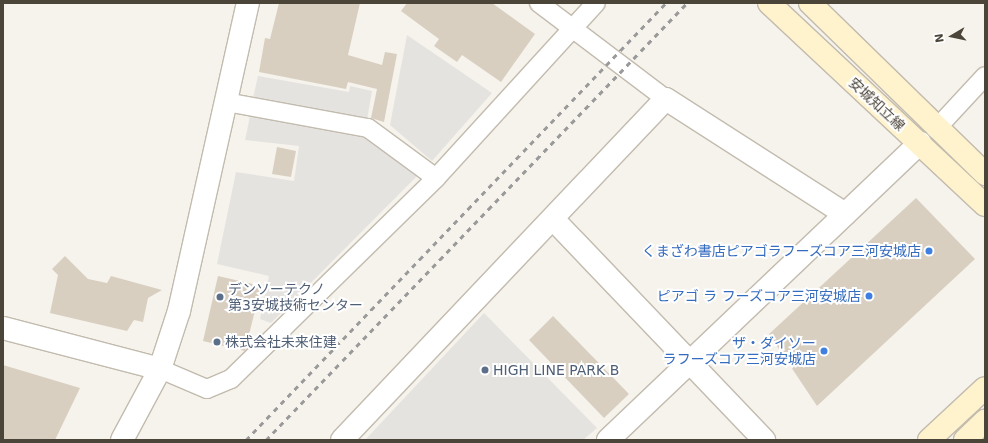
<!DOCTYPE html>
<html>
<head>
<meta charset="utf-8">
<style>
  body { margin:0 }
  #map { position:relative; width:988px; height:443px; overflow:hidden; background:#f6f3ec; font-family:"DejaVu Sans","Noto Sans JP",sans-serif }
  div>[style] { position:absolute }
  .parking>* { inset:0; background:#e5e3e0 }
  .building>* { inset:0; background:#d8cfc1 }
  .roads { filter:drop-shadow(1px 0 #c2bbae) drop-shadow(-1px 0 #c2bbae) drop-shadow(0 1px #c2bbae) drop-shadow(0 -1px #c2bbae) }
  .minor>* { height:18px; margin:-9px; padding:0 9px; transform-origin:9px; border-radius:9px; background:#fff }
  .tertiary>* { height:22px; margin:-11px; padding:0 11px; transform-origin:11px; border-radius:11px; background:#fff }
  .secondary>* { height:22px; margin:-11px; padding:0 11px; transform-origin:11px; border-radius:11px; background:#fff3cd }
  .rail>* { height:3px; margin-top:-1.5px; transform-origin:0; background:repeating-linear-gradient(90deg,#9a9a9a 0 5px,transparent 0 10px) }
  .dots>* { width:11px; height:11px; translate:-50% -50%; box-sizing:border-box; border:2px solid #fff; border-radius:50% }
  span { translate:-50% -50%; white-space:nowrap; text-align:center; line-height:1.15; -webkit-text-stroke:4px #fff; paint-order:stroke }
  .street-label { font-size:14px; color:#4b4439 }
  .shop-label { font-size:14px; color:#366cbe }
  .right { translate:-100% -50%; text-align:right }
  .service-label { font-size:14px; color:#4e5e75 }
  .left { translate:0 -50%; text-align:left }
  .frame { position:absolute; inset:0; border:4px solid #4b4439; pointer-events:none }
  .north { position:absolute; left:932px; top:16px; width:40px; height:40px; -webkit-text-stroke:3px #fff; paint-order:stroke; rotate:261deg; font-size:11px; font-weight:700; line-height:16px; text-align:center; color:#4b4439 }
  .north::after { content:''; display:block; margin:auto; width:14px; height:18px; background:#4b4439; clip-path:polygon(50% 0,100% 100%,50% 72%,0 100%) }
</style>
</head>
<body>
<div id="map">
  <div class="parking">
    <i style="clip-path:polygon(407px 35px,492px 93px,432px 161px,390px 125px)"></i>
    <i style="clip-path:polygon(258px 76px,349px 92px,350px 86px,372px 91px,367px 120px,253px 98px)"></i>
    <i style="clip-path:polygon(250px 116px,369px 135px,420px 173px,271px 323px,260px 319px,269px 276px,217px 264px,236px 172px,294px 181px,299px 146px,245px 140px)"></i>
    <i style="clip-path:polygon(484px 313px,597px 428px,583px 440px,365px 440px)"></i>
  </div>
  <div class="building">
    <i style="clip-path:polygon(279px 3px,360px 3px,348px 55px,382px 65px,385px 52px,397px 54px,384px 122px,371px 118px,377px 89px,348px 82px,346px 89px,259px 72px,265px 38px,270px 39px)"></i>
    <i style="clip-path:polygon(407px 3px,492px 3px,535px 34px,501px 82px,462px 55px,457px 62px,434px 46px,439px 39px,401px 11px)"></i>
    <i style="clip-path:polygon(277px 147px,296px 151px,291px 177px,272px 174px)"></i>
    <i style="clip-path:polygon(916px 198px,975px 259px,817px 406px,769px 334px)"></i>
    <i style="clip-path:polygon(65px 256px,88px 279px,107px 283px,111px 276px,162px 290px,148px 298px,143px 322px,134px 320px,127px 331px,50px 313px,58px 275px,52px 269px)"></i>
    <i style="clip-path:polygon(218px 276px,261px 286px,245px 351px,203px 341px)"></i>
    <i style="clip-path:polygon(553px 316px,629px 394px,604px 418px,529px 340px)"></i>
    <i style="clip-path:polygon(3px 365px,80px 388px,55px 440px,3px 440px)"></i>
  </div>
  <div class="roads">
    <div class="minor">
      <i style="left:539px;top:3px;width:159px;rotate:37.1deg"></i>
      <i style="left:226px;top:102px;width:144px;rotate:10.4deg"></i>
      <i style="left:368px;top:128px;width:84px;rotate:36.3deg"></i>
      <i style="left:936px;top:129px;width:72px;rotate:-47.2deg"></i>
      <i style="left:160px;top:369px;width:51px;rotate:23.1deg"></i>
      <i style="left:207px;top:389px;width:26px;rotate:-23deg"></i>
      <i style="left:231px;top:379px;width:287px;rotate:-44.4deg"></i>
      <i style="left:436px;top:178px;width:237px;rotate:-47.6deg"></i>
    </div>
    <div class="tertiary">
      <i style="left:553px;top:219px;width:306px;rotate:46.3deg"></i>
      <i style="left:3px;top:328px;width:162px;rotate:14.6deg"></i>
      <i style="left:122px;top:440px;width:81px;rotate:-61.8deg"></i>
      <i style="left:160px;top:369px;width:61px;rotate:-71.9deg"></i>
      <i style="left:179px;top:311px;width:316px;rotate:-77.4deg"></i>
      <i style="left:342px;top:440px;width:470px;rotate:-46.5deg"></i>
      <i style="left:666px;top:99px;width:213px;rotate:32.7deg"></i>
      <i style="left:608px;top:440px;width:431px;rotate:-43.6deg"></i>
    </div>
    <div class="secondary">
      <i style="left:769px;top:3px;width:296px;rotate:43.1deg"></i>
      <i style="left:810px;top:3px;width:245px;rotate:44.3deg"></i>
      <i style="left:929px;top:440px;width:76px;rotate:-42.9deg"></i>
      <i style="left:965px;top:440px;width:28px;rotate:-44deg"></i>
    </div>
  </div>
  <div class="rail">
    <i style="left:246px;top:440px;width:606px;rotate:-46.14deg"></i>
    <i style="left:266px;top:440px;width:607px;rotate:-46.07deg"></i>
  </div>
  <div class="dots">
    <i style="left:929px;top:251px;background:#3f7fe0"></i>
    <i style="left:869px;top:296px;background:#3f7fe0"></i>
    <i style="left:220px;top:297px;background:#5c6f8a"></i>
    <i style="left:217px;top:342px;background:#5c6f8a"></i>
    <i style="left:824px;top:351px;background:#3f7fe0"></i>
    <i style="left:485px;top:370px;background:#5c6f8a"></i>
  </div>
  <div class="street-label">
    <span style="left:877px;top:104px;rotate:43deg">安城知立線</span>
  </div>
  <div class="shop-label">
    <span class="right" style="left:921px;top:251px">くまざわ書店ピアゴラフーズコア三河安城店</span>
    <span class="right" style="left:861px;top:296px">ピアゴ ラ フーズコア三河安城店</span>
    <span class="right" style="left:816px;top:351px">ザ・ダイソー<br>ラフーズコア三河安城店</span>
  </div>
  <div class="service-label">
    <span class="left" style="left:228px;top:297px">デンソーテクノ<br>第3安城技術センター</span>
    <span class="left" style="left:225px;top:342px">株式会社未来住建</span>
    <span class="left" style="left:493px;top:370px">HIGH LINE PARK B</span>
  </div>
  <div class="frame"></div>
  <div class="north">N</div>
</div>
</body>
</html>
